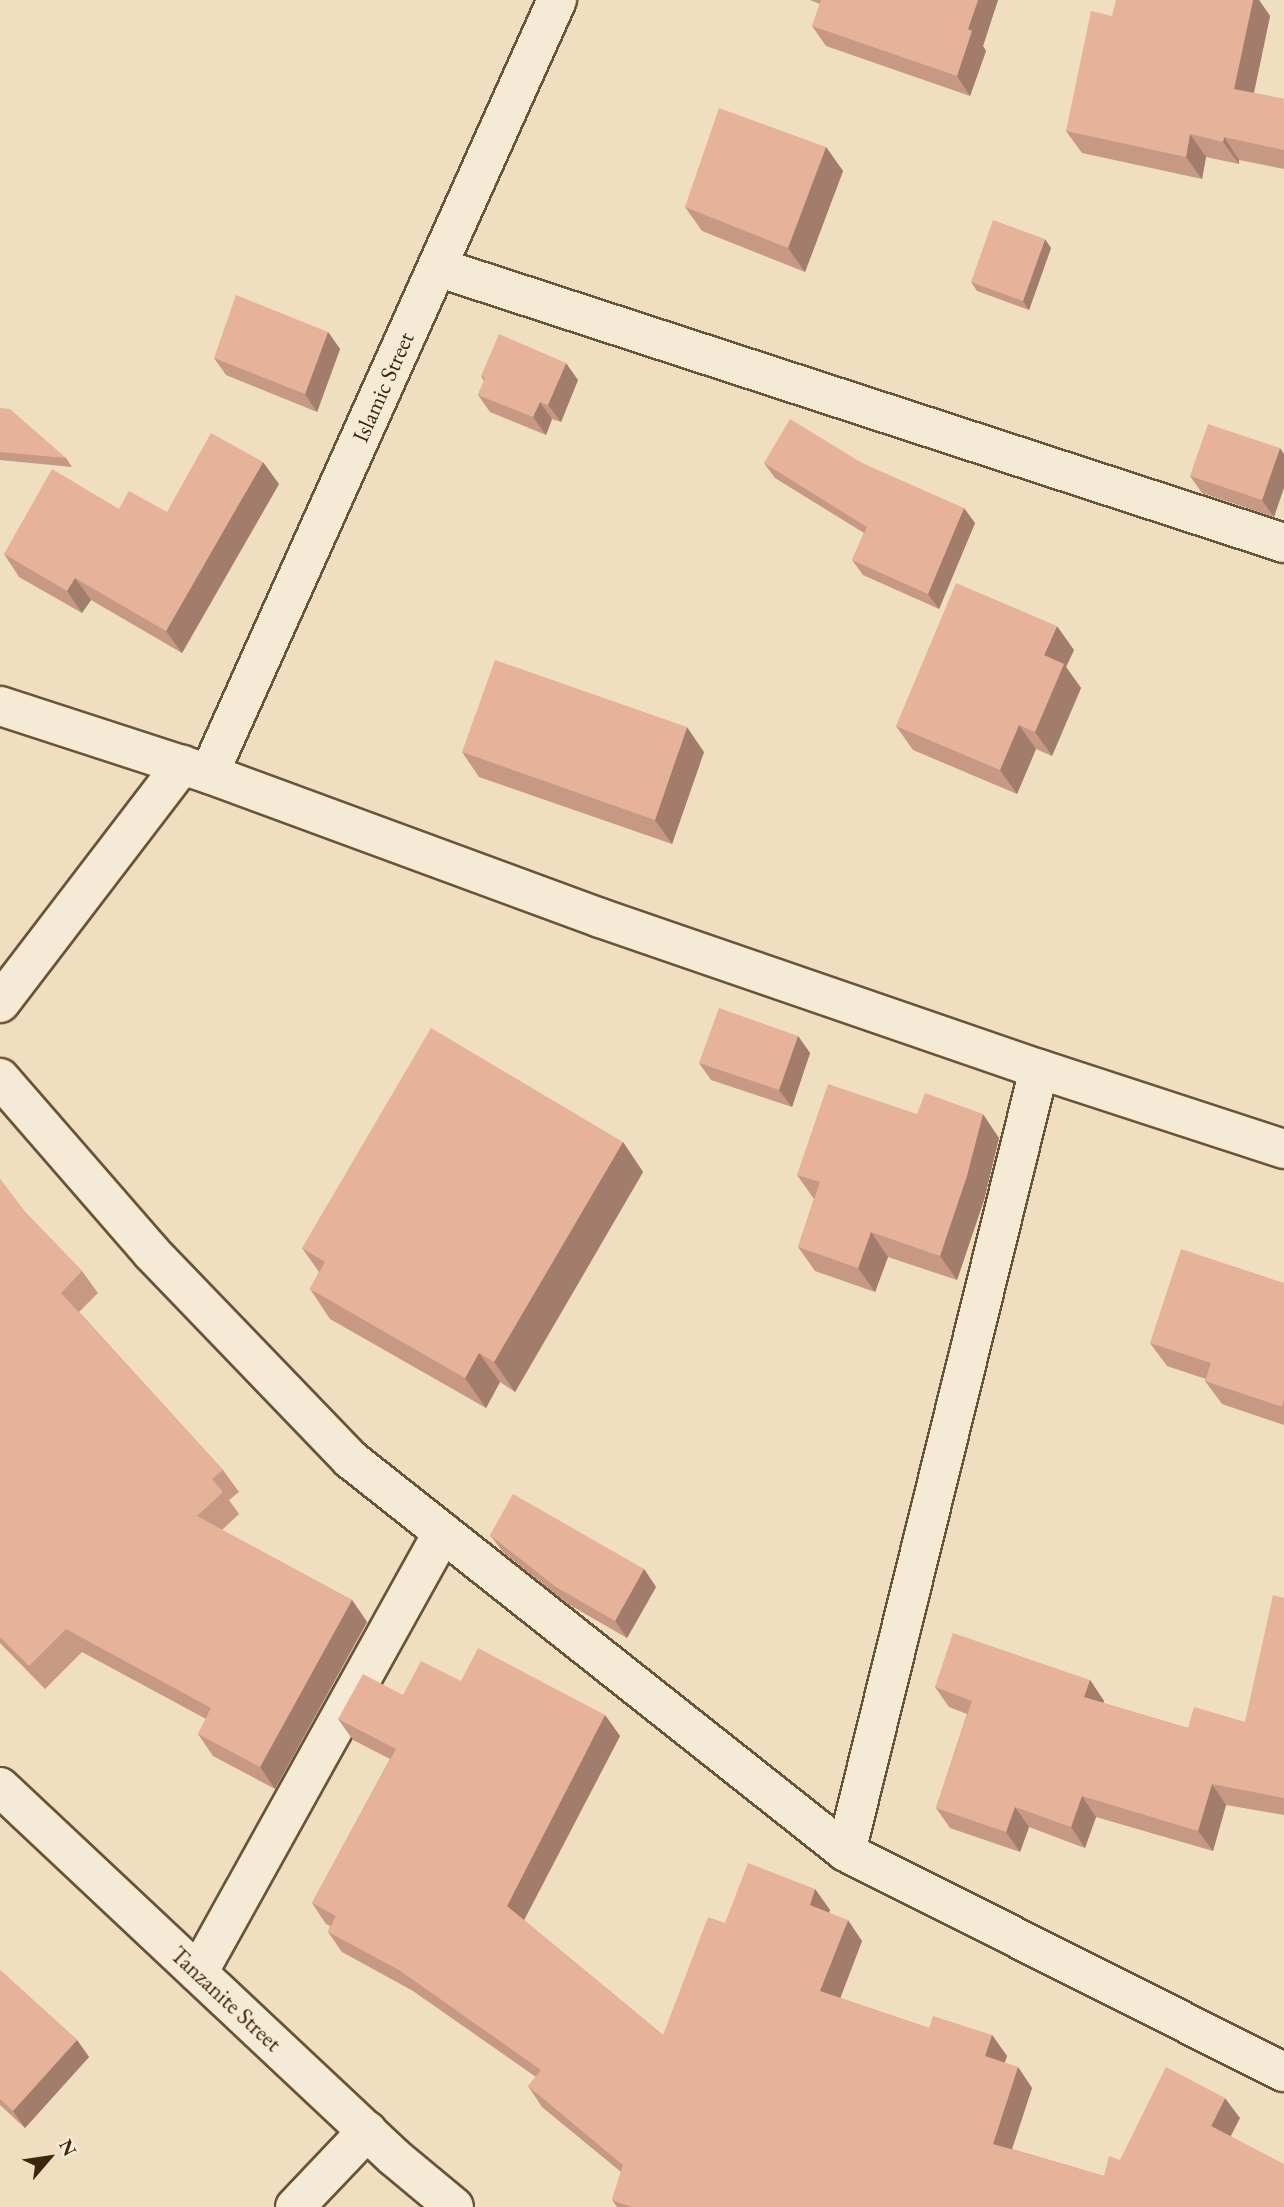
<!DOCTYPE html>
<html>
<head>
<meta charset="utf-8">
<style>
  body { margin:0 }
  #map { position:relative; width:1284px; height:2207px; overflow:hidden; background:#f0dec0; font-family:"EB Garamond",serif }
  div>[style] { position:absolute }
  .roads { filter:drop-shadow(2px 0 #6a5438) drop-shadow(-2px 0 #6a5438) drop-shadow(0 2px #6a5438) drop-shadow(0 -2px #6a5438) }
  .street>* { height:38px; margin:-19px; padding:0 19px; transform-origin:19px; border-radius:19px; background:#f5ead6 }
  .wall>* { inset:0; background:#c79984 }
  .shaded-wall>* { inset:0; background:#a27d6c }
  .building>* { inset:0; background:#e7b29a }
  span { translate:-50% -50%; white-space:nowrap; text-align:center; line-height:1.15; -webkit-text-stroke:7px #f5ead6; paint-order:stroke }
  .street-label { font-size:23px; color:#3d260b }
  .north { position:absolute; left:14px; top:2123px; width:70px; height:70px; -webkit-text-stroke:5px #f5ead6; paint-order:stroke; rotate:61deg; font-size:19px; font-weight:700; line-height:28px; text-align:center; color:#3d260b }
  .north::after { content:''; display:block; margin:auto; width:24px; height:32px; background:#3d260b; clip-path:polygon(50% 0,100% 100%,50% 72%,0 100%) }
</style>
</head>
<body>
<div id="map">
  <div class="roads">
    <div class="street">
      <i style="left:437px;top:267px;width:891px;rotate:18.05deg"></i>
      <i style="left:0;top:706px;width:220px;rotate:18deg"></i>
      <i style="left:209px;top:774px;width:417px;rotate:20.2deg"></i>
      <i style="left:600px;top:918px;width:464px;rotate:19deg"></i>
      <i style="left:1039px;top:1069px;width:258px;rotate:18.1deg"></i>
      <i style="left:209px;top:774px;width:849px;rotate:-65.79deg"></i>
      <i style="left:0;top:1003px;width:300px;rotate:-52.6deg"></i>
      <i style="left:0;top:1078px;width:230px;rotate:49deg"></i>
      <i style="left:151px;top:1252px;width:287px;rotate:46.1deg"></i>
      <i style="left:350px;top:1459px;width:633px;rotate:38.39deg"></i>
      <i style="left:846px;top:1852px;width:490px;rotate:26.7deg"></i>
      <i style="left:0;top:1787px;width:540px;rotate:43.2deg"></i>
      <i style="left:394px;top:2157px;width:78px;rotate:39.8deg"></i>
      <i style="left:846px;top:1852px;width:806px;rotate:-76.15deg"></i>
      <i style="left:198px;top:1973px;width:504px;rotate:-60.95deg"></i>
      <i style="left:295px;top:2207px;width:105px;rotate:-46.5deg"></i>
    </div>
  </div>
  <div class="wall">
    <i style="clip-path:polygon(810px 0,998px 0,983px 46px,986px 51px,970px 96px,826px 46px,812px 26px,820px 4px)"></i>
    <i style="clip-path:polygon(1253px 0,1259px 0,1270px 16px,1254px 93px,1284px 99px,1284px 169px,1239px 160px,1239px 164px,1206px 157px,1202px 179px,1082px 153px,1066px 131px,1112px 16px)"></i>
    <i style="clip-path:polygon(826px 147px,843px 171px,805px 272px,702px 231px,685px 207px)"></i>
    <i style="clip-path:polygon(1051px 248px,1029px 310px,977px 291px,971px 282px)"></i>
    <i style="clip-path:polygon(328px 332px,340px 349px,317px 412px,226px 375px,214px 358px)"></i>
    <i style="clip-path:polygon(481px 376px,578px 380px,561px 422px,552px 419px,546px 435px,490px 412px,478px 395px,484px 381px)"></i>
    <i style="clip-path:polygon(0 408px,66px 458px,72px 467px,0 460px)"></i>
    <i style="clip-path:polygon(1280px 448px,1274px 517px,1202px 493px,1190px 476px)"></i>
    <i style="clip-path:polygon(764px 463px,862px 463px,975px 523px,939px 609px,863px 575px,852px 560px,864px 533px,775px 478px)"></i>
    <i style="clip-path:polygon(279px 484px,182px 653px,91px 600px,82px 613px,19px 577px,4px 554px,119px 509px,167px 512px)"></i>
    <i style="clip-path:polygon(1074px 650px,1066px 667px,1081px 688px,1052px 756px,1036px 749px,1017px 794px,913px 750px,896px 726px)"></i>
    <i style="clip-path:polygon(462px 752px,704px 752px,672px 844px,479px 777px)"></i>
    <i style="clip-path:polygon(798px 1036px,810px 1053px,792px 1107px,711px 1080px,699px 1063px)"></i>
    <i style="clip-path:polygon(917px 1114px,999px 1138px,984px 1200px,957px 1280px,888px 1257px,875px 1292px,815px 1271px,798px 1247px,814px 1199px,797px 1175px)"></i>
    <i style="clip-path:polygon(623px 1142px,643px 1172px,515px 1392px,500px 1382px,486px 1408px,330px 1319px,310px 1289px,319px 1272px,302px 1248px)"></i>
    <i style="clip-path:polygon(0 1179px,25px 1212px,82px 1271px,98px 1293px,79px 1312px,223px 1470px,239px 1492px,229px 1500px,239px 1514px,222px 1530px,352px 1600px,367px 1622px,275px 1789px,213px 1756px,198px 1734px,206px 1719px,82px 1652px,45px 1689px,0 1643px)"></i>
    <i style="clip-path:polygon(1284px 1283px,1284px 1425px,1222px 1404px,1205px 1381px,1206px 1379px,1167px 1366px,1150px 1343px)"></i>
    <i style="clip-path:polygon(490px 1535px,644px 1569px,656px 1587px,627px 1638px,568px 1604px,503px 1552px)"></i>
    <i style="clip-path:polygon(1284px 1598px,1284px 1815px,1226px 1805px,1213px 1851px,1096px 1817px,1085px 1848px,1029px 1827px,1020px 1852px,950px 1828px,936px 1808px,967px 1714px,949px 1707px,935px 1687px,1090px 1680px,1104px 1701px,1103px 1703px,1188px 1728px,1245px 1722px)"></i>
    <i style="clip-path:polygon(461px 1681px,605px 1715px,620px 1736px,524px 1920px,663px 2035px,725px 1923px,815px 1889px,830px 1910px,829px 1912px,862px 1941px,840px 1998px,929px 2028px,992px 2035px,1007px 2056px,1004px 2063px,1018px 2067px,1032px 2088px,1012px 2149px,1104px 2176px,1120px 2160px,1240px 2118px,1230px 2137px,1284px 2207px,617px 2207px,612px 2200px,621px 2172px,542px 2107px,528px 2086px,536px 2077px,413px 1991px,342px 1952px,328px 1932px,330px 1926px,326px 1924px,312px 1903px,390px 1759px,353px 1740px,338px 1719px,403px 1695px)"></i>
    <i style="clip-path:polygon(0 1970px,77px 2040px,89px 2057px,25px 2128px,0 2105px)"></i>
  </div>
  <div class="shaded-wall">
    <i style="clip-path:polygon(978px 0,998px 0,983px 46px,986px 51px,970px 96px,957px 76px,968px 29px)"></i>
    <i style="clip-path:polygon(1253px 0,1259px 0,1270px 16px,1250px 111px,1234px 89px)"></i>
    <i style="clip-path:polygon(1190px 134px,1206px 157px,1202px 179px,1186px 157px)"></i>
    <i style="clip-path:polygon(1224px 137px,1239px 160px,1239px 164px,1223px 142px)"></i>
    <i style="clip-path:polygon(826px 147px,843px 171px,805px 272px,788px 248px)"></i>
    <i style="clip-path:polygon(1045px 239px,1051px 248px,1029px 310px,1023px 301px)"></i>
    <i style="clip-path:polygon(328px 332px,340px 349px,317px 412px,305px 394px)"></i>
    <i style="clip-path:polygon(566px 363px,578px 380px,561px 422px,548px 405px)"></i>
    <i style="clip-path:polygon(540px 402px,552px 419px,546px 435px,533px 417px)"></i>
    <i style="clip-path:polygon(1280px 448px,1284px 454px,1284px 488px,1274px 517px,1262px 500px)"></i>
    <i style="clip-path:polygon(263px 462px,279px 484px,182px 653px,166px 631px)"></i>
    <i style="clip-path:polygon(964px 508px,975px 523px,939px 609px,928px 594px)"></i>
    <i style="clip-path:polygon(75px 578px,91px 600px,82px 613px,67px 591px)"></i>
    <i style="clip-path:polygon(1057px 626px,1074px 650px,1066px 667px,1081px 688px,1052px 756px,1035px 732px,1044px 655px)"></i>
    <i style="clip-path:polygon(1019px 725px,1036px 749px,1017px 794px,1000px 770px)"></i>
    <i style="clip-path:polygon(687px 727px,704px 752px,672px 844px,655px 820px)"></i>
    <i style="clip-path:polygon(798px 1036px,810px 1053px,792px 1107px,779px 1090px)"></i>
    <i style="clip-path:polygon(983px 1114px,999px 1138px,984px 1200px,957px 1280px,940px 1256px)"></i>
    <i style="clip-path:polygon(623px 1142px,643px 1172px,515px 1392px,494px 1362px)"></i>
    <i style="clip-path:polygon(871px 1232px,888px 1257px,875px 1292px,858px 1268px)"></i>
    <i style="clip-path:polygon(479px 1353px,500px 1382px,486px 1408px,465px 1378px)"></i>
    <i style="clip-path:polygon(644px 1569px,656px 1587px,627px 1638px,615px 1621px)"></i>
    <i style="clip-path:polygon(352px 1600px,367px 1622px,275px 1789px,260px 1767px)"></i>
    <i style="clip-path:polygon(1090px 1680px,1104px 1701px,1098px 1718px,1084px 1697px)"></i>
    <i style="clip-path:polygon(605px 1715px,620px 1736px,521px 1926px,507px 1906px)"></i>
    <i style="clip-path:polygon(1212px 1784px,1226px 1805px,1213px 1851px,1198px 1831px)"></i>
    <i style="clip-path:polygon(1082px 1796px,1096px 1817px,1085px 1848px,1071px 1827px)"></i>
    <i style="clip-path:polygon(1015px 1807px,1029px 1827px,1020px 1852px,1006px 1832px)"></i>
    <i style="clip-path:polygon(815px 1889px,830px 1910px,824px 1925px,810px 1905px)"></i>
    <i style="clip-path:polygon(848px 1920px,862px 1941px,835px 2012px,820px 1991px)"></i>
    <i style="clip-path:polygon(992px 2035px,1007px 2056px,1000px 2077px,985px 2056px)"></i>
    <i style="clip-path:polygon(77px 2040px,89px 2057px,25px 2128px,13px 2111px)"></i>
    <i style="clip-path:polygon(1018px 2067px,1032px 2088px,1007px 2164px,993px 2144px)"></i>
    <i style="clip-path:polygon(1225px 2098px,1240px 2118px,1225px 2147px,1211px 2126px)"></i>
  </div>
  <div class="building">
    <i style="clip-path:polygon(821px 0,978px 0,968px 29px,972px 31px,957px 76px,812px 26px)"></i>
    <i style="clip-path:polygon(1116px 0,1253px 0,1234px 89px,1284px 99px,1284px 150px,1224px 137px,1223px 142px,1190px 134px,1186px 157px,1066px 131px,1091px 11px,1112px 16px)"></i>
    <i style="clip-path:polygon(719px 108px,826px 147px,788px 248px,685px 207px)"></i>
    <i style="clip-path:polygon(993px 220px,1045px 239px,1023px 301px,971px 282px)"></i>
    <i style="clip-path:polygon(236px 295px,328px 332px,305px 394px,214px 358px)"></i>
    <i style="clip-path:polygon(499px 334px,566px 363px,548px 405px,540px 402px,533px 417px,478px 395px,485px 378px,481px 376px)"></i>
    <i style="clip-path:polygon(0 408px,10px 409px,66px 458px,0 452px)"></i>
    <i style="clip-path:polygon(790px 419px,862px 463px,964px 508px,928px 594px,852px 560px,867px 527px,764px 463px)"></i>
    <i style="clip-path:polygon(1208px 424px,1280px 448px,1262px 500px,1190px 476px)"></i>
    <i style="clip-path:polygon(211px 433px,263px 462px,166px 631px,75px 578px,67px 591px,4px 554px,52px 469px,119px 509px,129px 491px,167px 512px)"></i>
    <i style="clip-path:polygon(956px 583px,1057px 626px,1044px 655px,1064px 664px,1035px 732px,1019px 725px,1000px 770px,896px 726px)"></i>
    <i style="clip-path:polygon(495px 660px,687px 727px,655px 820px,462px 752px)"></i>
    <i style="clip-path:polygon(719px 1008px,798px 1036px,779px 1090px,699px 1063px)"></i>
    <i style="clip-path:polygon(431px 1028px,623px 1142px,494px 1362px,479px 1353px,465px 1378px,310px 1289px,325px 1262px,302px 1248px)"></i>
    <i style="clip-path:polygon(828px 1084px,917px 1114px,925px 1093px,983px 1114px,967px 1176px,940px 1256px,871px 1232px,858px 1268px,798px 1247px,820px 1182px,797px 1175px)"></i>
    <i style="clip-path:polygon(0 1179px,25px 1212px,82px 1271px,61px 1293px,223px 1470px,212px 1479px,223px 1492px,197px 1516px,352px 1600px,260px 1767px,198px 1734px,211px 1708px,66px 1629px,29px 1666px,0 1637px)"></i>
    <i style="clip-path:polygon(1181px 1249px,1284px 1283px,1284px 1399px,1282px 1407px,1205px 1381px,1211px 1363px,1150px 1343px)"></i>
    <i style="clip-path:polygon(513px 1494px,644px 1569px,615px 1621px,556px 1587px,490px 1535px)"></i>
    <i style="clip-path:polygon(1273px 1595px,1284px 1598px,1284px 1798px,1212px 1784px,1198px 1831px,1082px 1796px,1071px 1827px,1015px 1807px,1006px 1832px,936px 1808px,972px 1701px,935px 1687px,953px 1633px,1090px 1680px,1084px 1697px,1188px 1728px,1194px 1707px,1245px 1722px)"></i>
    <i style="clip-path:polygon(478px 1648px,605px 1715px,507px 1906px,663px 2035px,708px 1917px,725px 1923px,748px 1863px,815px 1889px,810px 1905px,848px 1920px,820px 1991px,929px 2028px,933px 2016px,992px 2035px,985px 2056px,1018px 2067px,993px 2144px,1104px 2176px,1109px 2156px,1120px 2160px,1166px 2067px,1225px 2098px,1211px 2126px,1284px 2164px,1284px 2207px,632px 2207px,612px 2200px,623px 2165px,528px 2086px,541px 2070px,399px 1970px,328px 1932px,336px 1916px,312px 1903px,396px 1749px,338px 1719px,363px 1674px,403px 1695px,421px 1661px,461px 1681px)"></i>
    <i style="clip-path:polygon(0 1970px,77px 2040px,13px 2111px,0 2099px)"></i>
  </div>
  <div class="street-label">
    <span style="left:383px;top:387px;rotate:-66deg">Islamic Street</span>
    <span style="left:226px;top:1999px;rotate:43deg">Tanzanite Street</span>
  </div>
  <div class="north">N</div>
</div>
</body>
</html>
